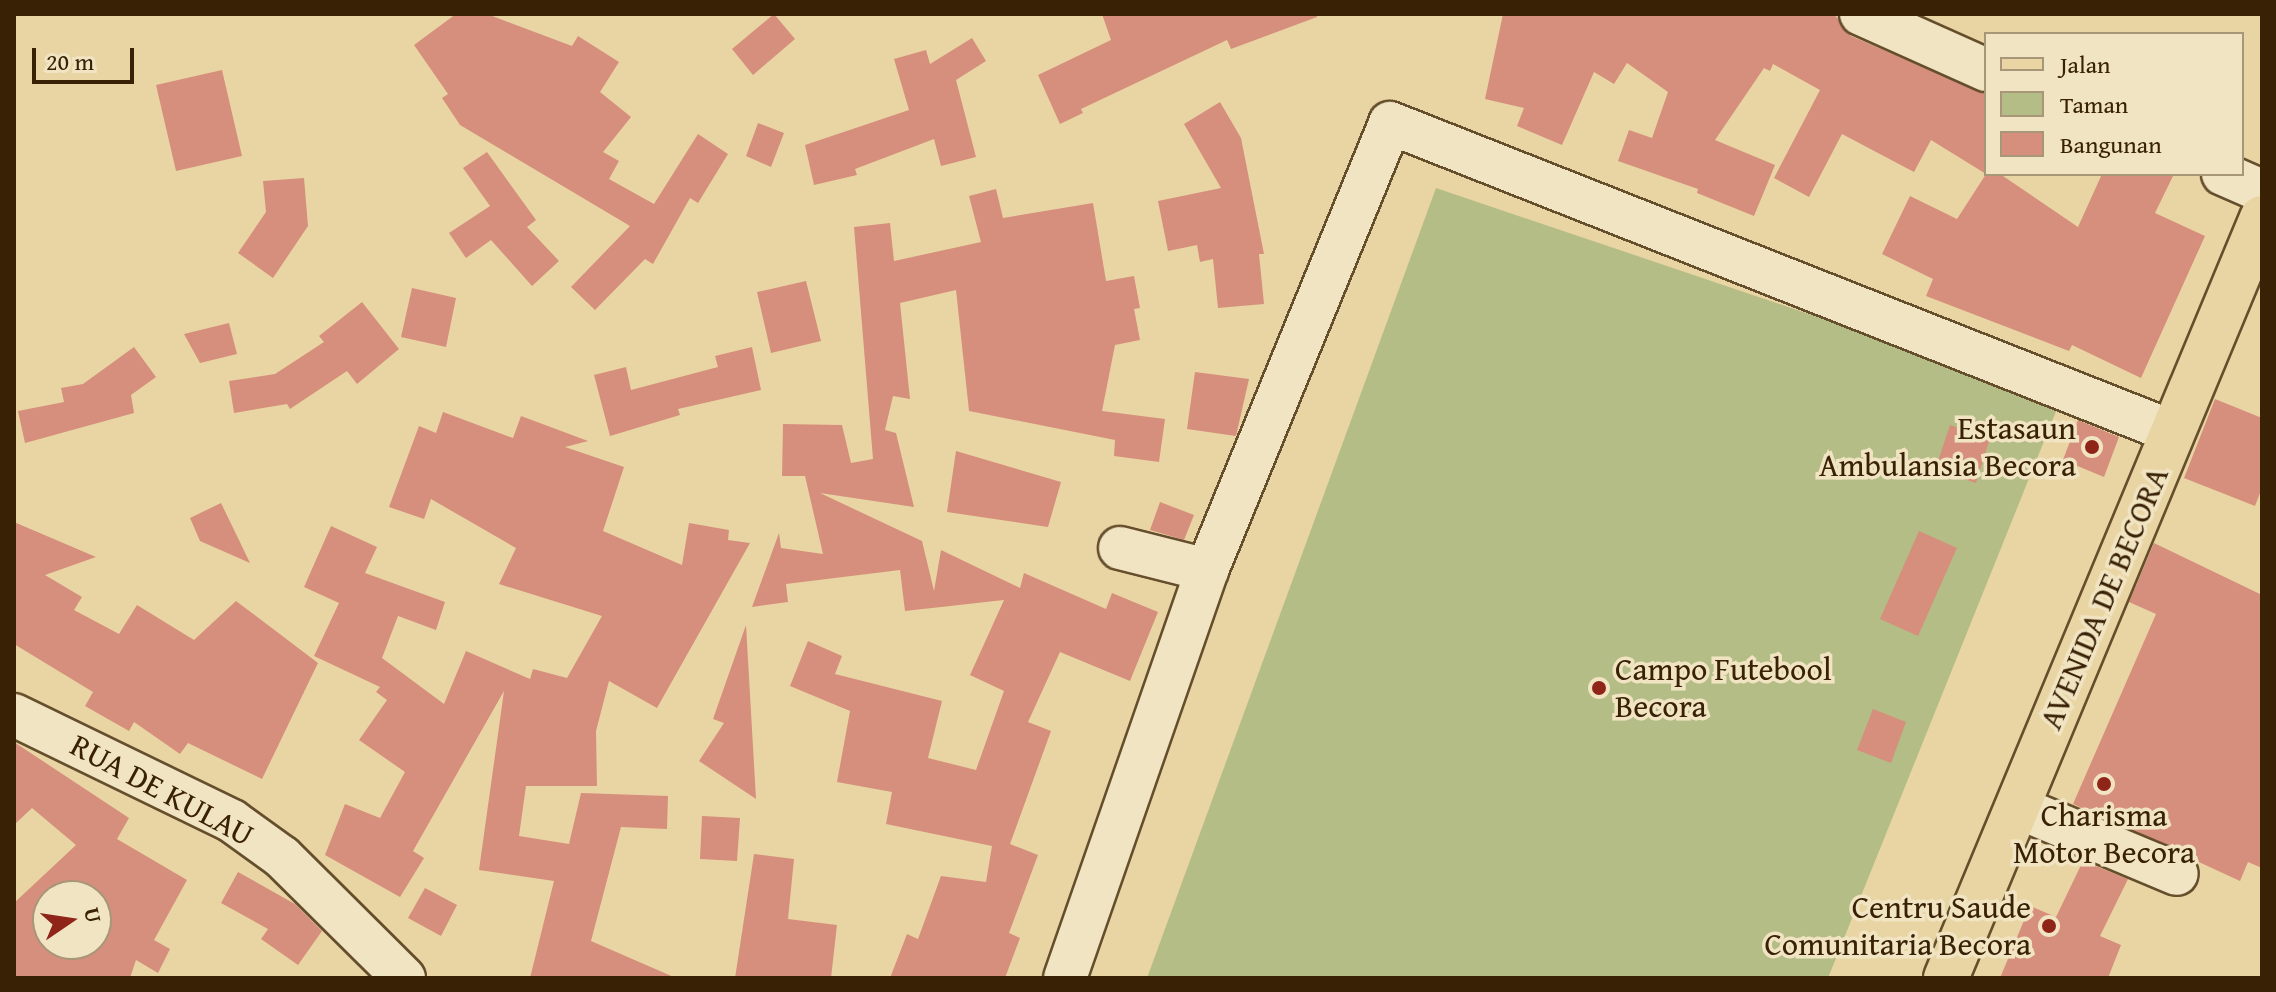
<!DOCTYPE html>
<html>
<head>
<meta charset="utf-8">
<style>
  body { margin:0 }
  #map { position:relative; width:2276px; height:992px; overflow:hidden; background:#e9d5a3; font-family:"Gentium Book Plus",serif }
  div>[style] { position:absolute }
  .green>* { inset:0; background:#b5bd86 }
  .building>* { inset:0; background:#d68f7c }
  .roads { filter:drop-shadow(2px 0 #654e2c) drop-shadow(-2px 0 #654e2c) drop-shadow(0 2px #654e2c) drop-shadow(0 -2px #654e2c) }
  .minor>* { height:42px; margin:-21px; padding:0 21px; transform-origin:21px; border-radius:21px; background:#f1e4c3 }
  .major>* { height:44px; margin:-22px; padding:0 22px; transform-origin:22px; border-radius:22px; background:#e9d5a3 }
  .dots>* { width:22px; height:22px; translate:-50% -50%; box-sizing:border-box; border:4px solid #f1e4c3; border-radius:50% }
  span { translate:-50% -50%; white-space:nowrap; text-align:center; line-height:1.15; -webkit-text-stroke:7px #f1e4c3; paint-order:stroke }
  .poi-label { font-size:32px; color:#392105 }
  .right { translate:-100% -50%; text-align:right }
  .left { translate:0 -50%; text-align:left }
  .street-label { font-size:32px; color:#392105 }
  .frame { position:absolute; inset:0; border:16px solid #392105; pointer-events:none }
  .legend { position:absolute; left:1984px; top:32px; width:260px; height:144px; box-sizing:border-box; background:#f1e4c3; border:2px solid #a79677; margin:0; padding:10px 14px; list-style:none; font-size:24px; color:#392105 }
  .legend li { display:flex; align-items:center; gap:16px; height:40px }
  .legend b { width:40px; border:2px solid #a79677 }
  .north { position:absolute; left:32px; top:880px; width:80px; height:80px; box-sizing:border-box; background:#f1e4c3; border:2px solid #a79677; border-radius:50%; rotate:77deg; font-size:22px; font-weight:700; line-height:32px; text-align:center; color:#392105 }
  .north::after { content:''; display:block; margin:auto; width:28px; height:36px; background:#8f2418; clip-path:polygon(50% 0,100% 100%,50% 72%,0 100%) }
  .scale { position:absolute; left:32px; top:48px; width:102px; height:36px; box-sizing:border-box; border:4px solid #392105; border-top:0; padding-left:10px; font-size:24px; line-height:28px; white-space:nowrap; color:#392105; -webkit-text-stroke:6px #f1e4c3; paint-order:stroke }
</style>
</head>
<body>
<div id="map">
  <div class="green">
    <i style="clip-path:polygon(1436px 188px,2061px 399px,1828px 978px,1147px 978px)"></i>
  </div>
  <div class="building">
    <i style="clip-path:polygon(456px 14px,487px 14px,572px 46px,578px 36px,619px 62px,600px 92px,631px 117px,603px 152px,619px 161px,609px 179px,654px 204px,698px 134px,728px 154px,698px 203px,690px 198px,653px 264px,645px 259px,595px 310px,571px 287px,630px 226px,460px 125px,442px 98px,448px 94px,414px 45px)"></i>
    <i style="clip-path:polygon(774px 14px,795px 39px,753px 75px,732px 49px)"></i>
    <i style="clip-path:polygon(1102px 14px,1317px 14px,1317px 17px,1231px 49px,1227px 40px,1081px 109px,1083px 113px,1060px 124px,1038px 75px,1111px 40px)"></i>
    <i style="clip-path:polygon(1503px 14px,1834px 14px,1851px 36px,1986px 94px,1986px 174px,2000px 174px,2078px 227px,2102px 174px,2174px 174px,2155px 213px,2205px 236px,2141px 378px,2072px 345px,2069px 351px,1926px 296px,1933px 279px,1882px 254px,1910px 196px,1957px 219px,1986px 174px,1931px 140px,1914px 172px,1842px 134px,1809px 197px,1774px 178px,1820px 90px,1773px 64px,1770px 71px,1764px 68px,1715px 140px,1775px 165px,1754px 216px,1697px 193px,1698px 189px,1618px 161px,1629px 130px,1652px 138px,1668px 92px,1627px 63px,1614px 84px,1594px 72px,1562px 145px,1517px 126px,1524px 108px,1485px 99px)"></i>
    <i style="clip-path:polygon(972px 38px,986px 61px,956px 80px,976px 157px,941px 166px,934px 139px,855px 169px,857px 175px,814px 185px,805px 145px,909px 110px,894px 59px,926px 50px,930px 64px)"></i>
    <i style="clip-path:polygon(222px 70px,242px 156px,176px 171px,156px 85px)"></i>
    <i style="clip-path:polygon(1220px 102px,1241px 138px,1264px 254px,1259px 254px,1264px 304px,1218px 308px,1213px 259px,1200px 262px,1197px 245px,1168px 251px,1158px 201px,1221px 188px,1184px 124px)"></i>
    <i style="clip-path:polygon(758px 123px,784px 133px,771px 167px,746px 156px)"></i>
    <i style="clip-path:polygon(487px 152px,536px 220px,527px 227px,559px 261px,532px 286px,491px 240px,466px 258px,449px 233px,490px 206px,463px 168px)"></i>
    <i style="clip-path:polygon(304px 178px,308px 226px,273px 278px,238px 253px,266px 212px,263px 181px)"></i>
    <i style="clip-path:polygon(996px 189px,1003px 218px,1093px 203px,1106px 281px,1134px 276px,1140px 308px,1134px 309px,1140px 340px,1115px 345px,1102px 411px,1165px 419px,1159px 462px,1114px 456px,1115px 440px,969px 411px,956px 290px,900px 303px,910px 399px,893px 396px,885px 430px,896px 433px,914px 507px,820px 493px,922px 541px,934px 591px,941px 550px,1020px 588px,1024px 573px,1106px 609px,1112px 593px,1158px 612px,1130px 681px,1060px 652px,1028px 722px,1051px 731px,1010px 844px,1038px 855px,1009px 933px,1020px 938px,1005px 978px,890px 978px,907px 934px,918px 939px,941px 876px,986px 882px,992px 846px,886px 824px,892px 792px,837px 782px,850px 711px,790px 686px,808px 641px,842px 656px,835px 674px,942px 701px,928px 758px,976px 770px,1004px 691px,970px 675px,1004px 600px,905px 611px,900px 570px,786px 584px,788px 602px,752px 607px,779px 533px,781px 548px,823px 554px,805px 476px,782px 476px,783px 424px,842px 425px,851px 463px,873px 459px,854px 227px,890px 223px,894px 261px,981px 242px,969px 196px)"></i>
    <i style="clip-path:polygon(806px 281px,821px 341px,771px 353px,757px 292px)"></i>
    <i style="clip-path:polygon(412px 288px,456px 298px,446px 347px,401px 337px)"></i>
    <i style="clip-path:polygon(362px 302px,399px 349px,357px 384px,347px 371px,290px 409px,287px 404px,234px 413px,229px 381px,275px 374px,324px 342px,319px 336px)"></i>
    <i style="clip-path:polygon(229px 323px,237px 354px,200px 363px,184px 334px)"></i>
    <i style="clip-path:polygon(134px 347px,156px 377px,131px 395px,134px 413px,25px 443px,18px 411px,64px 402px,61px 388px,83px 384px)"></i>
    <i style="clip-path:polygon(752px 347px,761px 390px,678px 409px,680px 415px,610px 436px,594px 375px,626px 367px,631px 390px,718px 367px,715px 356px)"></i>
    <i style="clip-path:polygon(1195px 372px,1249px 379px,1236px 436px,1187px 429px)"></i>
    <i style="clip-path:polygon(2215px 399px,2262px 418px,2262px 488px,2255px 506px,2184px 478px)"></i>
    <i style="clip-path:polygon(443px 412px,513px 438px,521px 416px,588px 441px,565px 447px,624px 467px,603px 531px,682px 565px,689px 523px,729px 530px,728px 540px,750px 543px,657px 708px,609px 681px,596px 731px,597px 786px,526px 786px,519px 836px,569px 844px,581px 793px,668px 796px,667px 829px,621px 827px,591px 941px,676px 978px,530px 978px,554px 881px,479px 870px,504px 691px,413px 851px,424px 858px,400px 897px,325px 855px,345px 804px,380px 818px,405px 772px,359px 740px,387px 700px,376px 692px,380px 687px,314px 656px,339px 603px,304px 587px,331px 526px,377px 547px,365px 573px,445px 602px,436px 630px,398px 616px,382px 658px,444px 704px,466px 651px,530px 679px,533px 669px,567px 678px,602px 616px,499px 584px,516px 548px,431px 499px,424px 519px,389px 507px,419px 426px,436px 433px)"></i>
    <i style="clip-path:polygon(2078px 420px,2119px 437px,2104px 477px,2063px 460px)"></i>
    <i style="clip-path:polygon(1950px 425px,1990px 438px,1976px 483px,1935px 470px)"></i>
    <i style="clip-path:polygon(956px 451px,1061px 482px,1048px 527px,947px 512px)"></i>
    <i style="clip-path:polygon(1160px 502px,1194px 515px,1184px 540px,1150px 530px)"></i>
    <i style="clip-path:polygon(221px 503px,238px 538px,250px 563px,200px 541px,190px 518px)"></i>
    <i style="clip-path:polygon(14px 522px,96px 557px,45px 575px,82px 597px,74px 610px,119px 634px,137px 605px,194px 640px,236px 601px,318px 663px,262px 779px,188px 743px,180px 754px,134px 722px,129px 731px,85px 706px,93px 692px,14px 644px)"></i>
    <i style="clip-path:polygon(1919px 531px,1957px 548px,1918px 636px,1880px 619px)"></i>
    <i style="clip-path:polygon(2154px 543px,2262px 595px,2262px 868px,2248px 862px,2240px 881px,2073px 804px,2156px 614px,2129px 602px)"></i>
    <i style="clip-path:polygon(746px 625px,756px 799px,699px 761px,724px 723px,713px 719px)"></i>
    <i style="clip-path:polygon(1873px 709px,1906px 722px,1891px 763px,1857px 750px)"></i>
    <i style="clip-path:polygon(evenodd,14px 742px,129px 818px,117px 839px,187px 880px,154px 940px,170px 949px,158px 973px,136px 960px,130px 978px,14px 978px,14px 903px,76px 845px,32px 808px,14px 825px,14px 742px,48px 896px,96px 896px,96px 944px,48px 944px,48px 896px)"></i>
    <i style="clip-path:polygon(702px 816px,740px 818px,737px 861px,700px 859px)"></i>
    <i style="clip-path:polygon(754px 854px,794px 859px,788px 919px,837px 925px,831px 978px,735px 978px)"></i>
    <i style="clip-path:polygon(2083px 861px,2128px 879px,2100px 936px,2121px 945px,2108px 978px,2000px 978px,2030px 906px,2056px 917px)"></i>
    <i style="clip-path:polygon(238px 872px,295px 904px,322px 931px,298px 965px,261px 939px,268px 929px,221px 903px)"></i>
    <i style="clip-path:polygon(425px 888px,457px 905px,441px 936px,408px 918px)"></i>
  </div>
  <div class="roads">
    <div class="minor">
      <i style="left:1861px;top:14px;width:137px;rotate:24.1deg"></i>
      <i style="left:2223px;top:174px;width:43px;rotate:23.6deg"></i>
      <i style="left:1120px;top:548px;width:90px;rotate:14.2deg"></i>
      <i style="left:1207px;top:570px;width:483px;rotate:-67.7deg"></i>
      <i style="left:1390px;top:123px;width:842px;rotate:21.54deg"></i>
      <i style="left:14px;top:715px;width:242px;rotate:25.9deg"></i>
      <i style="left:232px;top:821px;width:62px;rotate:35.8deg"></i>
      <i style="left:282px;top:857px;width:172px;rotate:44.8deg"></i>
      <i style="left:2017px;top:807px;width:173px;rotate:22.7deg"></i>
      <i style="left:1065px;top:978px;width:432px;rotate:-70.8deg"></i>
    </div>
    <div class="major">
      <i style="left:1946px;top:978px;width:823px;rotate:-67.42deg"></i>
    </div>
  </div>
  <div class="dots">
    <i style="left:2092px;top:447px;background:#8f2418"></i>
    <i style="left:1599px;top:688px;background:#8f2418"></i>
    <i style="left:2104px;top:784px;background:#8f2418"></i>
    <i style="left:2049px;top:926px;background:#8f2418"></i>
  </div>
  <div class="poi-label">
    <span class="right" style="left:2076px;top:447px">Estasaun<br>Ambulansia Becora</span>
    <span class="left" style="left:1615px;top:688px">Campo Futebool<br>Becora</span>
    <span style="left:2104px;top:834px">Charisma<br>Motor Becora</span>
    <span class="right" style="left:2031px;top:926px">Centru Saude<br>Comunitaria Becora</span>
  </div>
  <div class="street-label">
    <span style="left:2104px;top:598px;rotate:-67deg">AVENIDA DE BECORA</span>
    <span style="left:162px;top:790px;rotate:28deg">RUA DE KULAU</span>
  </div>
  <div class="frame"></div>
  <ul class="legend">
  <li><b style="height:10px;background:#e9d5a3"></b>Jalan</li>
  <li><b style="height:22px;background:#b5bd86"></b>Taman</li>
  <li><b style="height:22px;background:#d68f7c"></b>Bangunan</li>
  </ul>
  <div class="north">U</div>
  <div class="scale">20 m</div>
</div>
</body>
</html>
